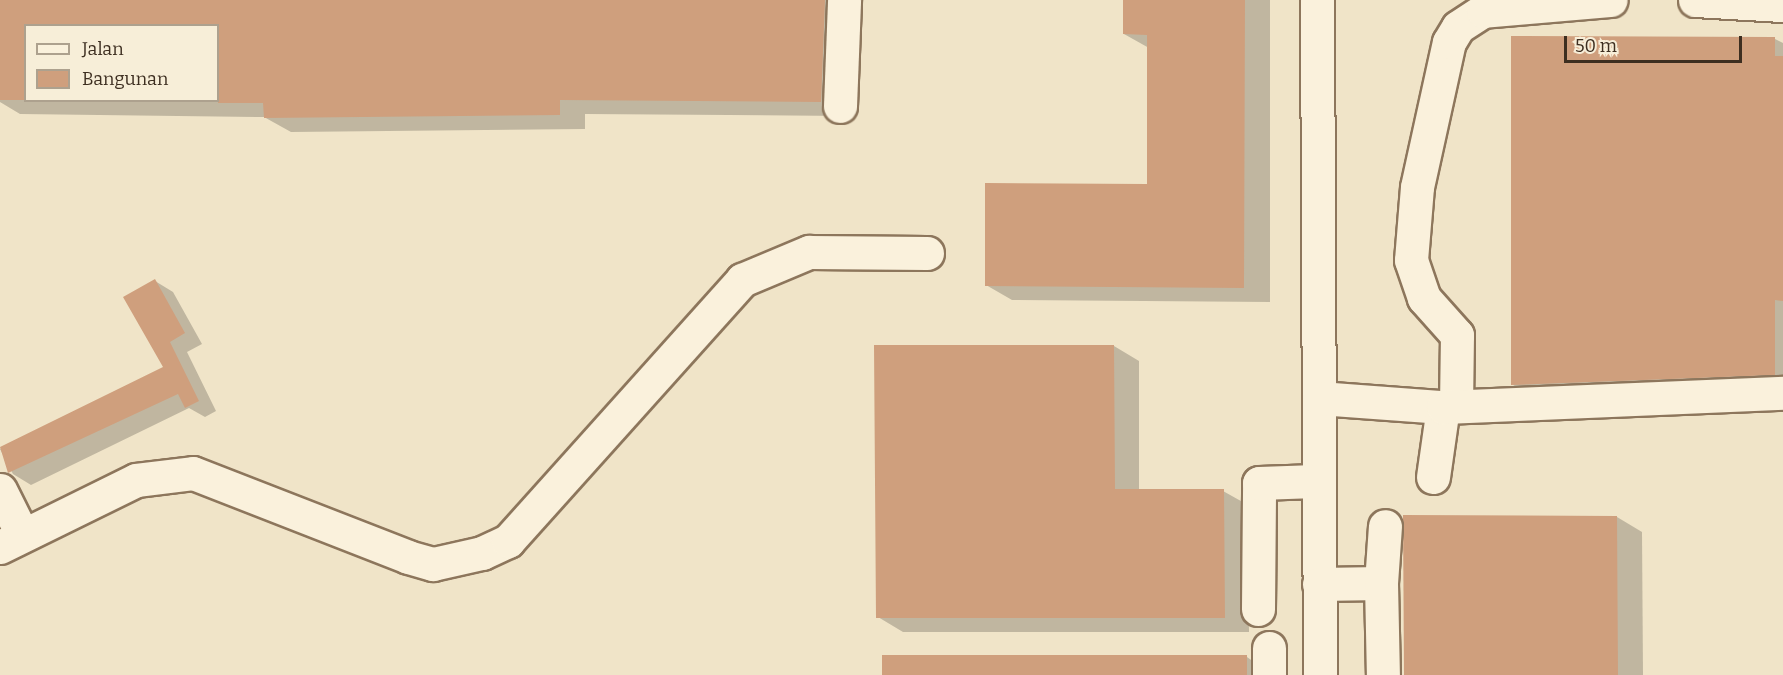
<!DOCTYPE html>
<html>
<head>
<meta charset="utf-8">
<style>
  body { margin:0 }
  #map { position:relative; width:1783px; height:675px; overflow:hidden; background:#f0e4c8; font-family:Bitter,serif }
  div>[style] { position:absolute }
  .shadow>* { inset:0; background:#0003 }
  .building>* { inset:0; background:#cf9f7d }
  .roads { filter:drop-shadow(2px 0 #8d765c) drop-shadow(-2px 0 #8d765c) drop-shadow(0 2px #8d765c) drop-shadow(0 -2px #8d765c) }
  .minor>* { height:33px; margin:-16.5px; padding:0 16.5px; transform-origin:16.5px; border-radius:16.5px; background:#faf1dc }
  span { translate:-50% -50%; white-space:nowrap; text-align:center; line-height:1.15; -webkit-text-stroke:5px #f7eed8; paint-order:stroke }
  .legend { position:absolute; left:24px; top:24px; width:195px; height:78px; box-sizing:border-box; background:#f7eed8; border:2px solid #ada18e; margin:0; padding:8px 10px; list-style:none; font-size:18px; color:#3d2e20 }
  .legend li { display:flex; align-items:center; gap:12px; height:30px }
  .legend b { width:30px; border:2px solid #ada18e }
  .scale { position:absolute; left:1564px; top:36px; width:178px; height:27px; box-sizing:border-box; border:3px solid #3d2e20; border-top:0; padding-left:8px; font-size:18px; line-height:21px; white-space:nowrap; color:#3d2e20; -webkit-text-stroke:4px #f7eed8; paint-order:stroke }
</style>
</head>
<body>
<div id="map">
  <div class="shadow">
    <i style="clip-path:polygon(evenodd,0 0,850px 0,846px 116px,585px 114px,585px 129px,291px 132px,264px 117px,20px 114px,0 102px,0 0,26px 26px,218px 26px,218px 100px,26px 100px,26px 26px)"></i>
    <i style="clip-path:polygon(1124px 0,1270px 0,1270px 302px,1012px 300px,986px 285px,1148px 186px,1149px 48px,1124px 34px)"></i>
    <i style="clip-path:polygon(1775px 39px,1783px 43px,1783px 389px,1538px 399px,1513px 385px)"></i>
    <i style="clip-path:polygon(155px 281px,173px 292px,202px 344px,187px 352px,216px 411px,205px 417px,189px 408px,31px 485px,13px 474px,0 449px,165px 368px)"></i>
    <i style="clip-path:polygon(1114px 346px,1139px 361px,1139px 490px,1223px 491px,1248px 505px,1249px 632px,903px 632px,878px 617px)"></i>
    <i style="clip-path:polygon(1617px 517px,1642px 532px,1643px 675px,1405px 675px)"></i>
    <i style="clip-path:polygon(1247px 657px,1272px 675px,884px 675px)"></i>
  </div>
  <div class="building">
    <i style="clip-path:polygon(0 0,825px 0,821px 102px,560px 100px,560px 115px,264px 118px,263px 103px,218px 103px,218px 26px,26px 26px,26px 100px,0 100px)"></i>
    <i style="clip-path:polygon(1123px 0,1245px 0,1244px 288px,985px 286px,985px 183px,1147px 184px,1147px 35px,1123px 34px)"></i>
    <i style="clip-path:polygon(1511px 36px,1775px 37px,1775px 56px,1783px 56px,1783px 301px,1775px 300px,1775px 375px,1511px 385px)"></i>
    <i style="clip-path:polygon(155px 279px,185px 333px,170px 342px,199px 401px,185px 408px,178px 394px,8px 473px,0 447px,163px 367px,123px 297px)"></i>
    <i style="clip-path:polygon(874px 345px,1114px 345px,1115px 489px,1224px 489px,1225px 618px,876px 618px)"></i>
    <i style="clip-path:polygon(1403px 515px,1617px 516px,1618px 675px,1404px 675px)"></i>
    <i style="clip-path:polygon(882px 655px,1247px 655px,1247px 675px,882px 675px)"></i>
  </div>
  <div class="roads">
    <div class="minor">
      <i style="left:1317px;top:0;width:675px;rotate:89.75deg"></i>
      <i style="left:1695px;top:0;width:88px;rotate:3.3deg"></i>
      <i style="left:840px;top:106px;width:106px;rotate:-87.8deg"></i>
      <i style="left:1319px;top:398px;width:124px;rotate:4.2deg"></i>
      <i style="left:1456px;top:406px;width:71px;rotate:-89.2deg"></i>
      <i style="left:1457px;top:335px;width:50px;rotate:-131.7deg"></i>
      <i style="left:1424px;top:298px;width:40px;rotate:-108.9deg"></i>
      <i style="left:1411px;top:260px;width:73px;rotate:-85.3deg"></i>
      <i style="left:1417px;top:187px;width:148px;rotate:-77.6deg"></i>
      <i style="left:1449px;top:42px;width:17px;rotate:-59deg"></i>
      <i style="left:1458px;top:27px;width:30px;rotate:-33deg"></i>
      <i style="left:1483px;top:11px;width:128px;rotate:-4.9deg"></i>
      <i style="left:1433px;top:477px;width:71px;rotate:-81.9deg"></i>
      <i style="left:1443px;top:407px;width:340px;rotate:-2.4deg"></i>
      <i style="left:0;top:490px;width:49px;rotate:63.4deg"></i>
      <i style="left:0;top:547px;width:152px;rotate:-26.2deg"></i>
      <i style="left:136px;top:480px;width:57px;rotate:-7deg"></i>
      <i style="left:193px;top:473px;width:231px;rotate:21.3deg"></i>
      <i style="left:408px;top:557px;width:26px;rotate:16deg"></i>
      <i style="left:433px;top:564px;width:50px;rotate:-12.7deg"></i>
      <i style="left:482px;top:553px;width:29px;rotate:-25deg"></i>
      <i style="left:508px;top:541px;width:351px;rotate:-48.1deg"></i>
      <i style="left:742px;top:280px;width:73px;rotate:-22.7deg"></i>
      <i style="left:809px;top:252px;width:118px;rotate:0.5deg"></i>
      <i style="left:1381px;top:583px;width:92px;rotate:88.8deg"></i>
      <i style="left:1319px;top:584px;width:62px;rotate:-0.9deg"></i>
      <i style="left:1381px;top:583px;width:57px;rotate:-86deg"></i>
      <i style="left:1258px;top:609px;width:126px;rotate:-89.5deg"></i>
      <i style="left:1259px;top:483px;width:56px;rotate:-2deg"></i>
      <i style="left:1269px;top:648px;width:27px;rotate:90deg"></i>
    </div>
  </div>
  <ul class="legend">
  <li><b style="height:8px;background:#faf1dc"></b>Jalan</li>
  <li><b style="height:16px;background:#cf9f7d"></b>Bangunan</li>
  </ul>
  <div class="scale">50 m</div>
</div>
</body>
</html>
